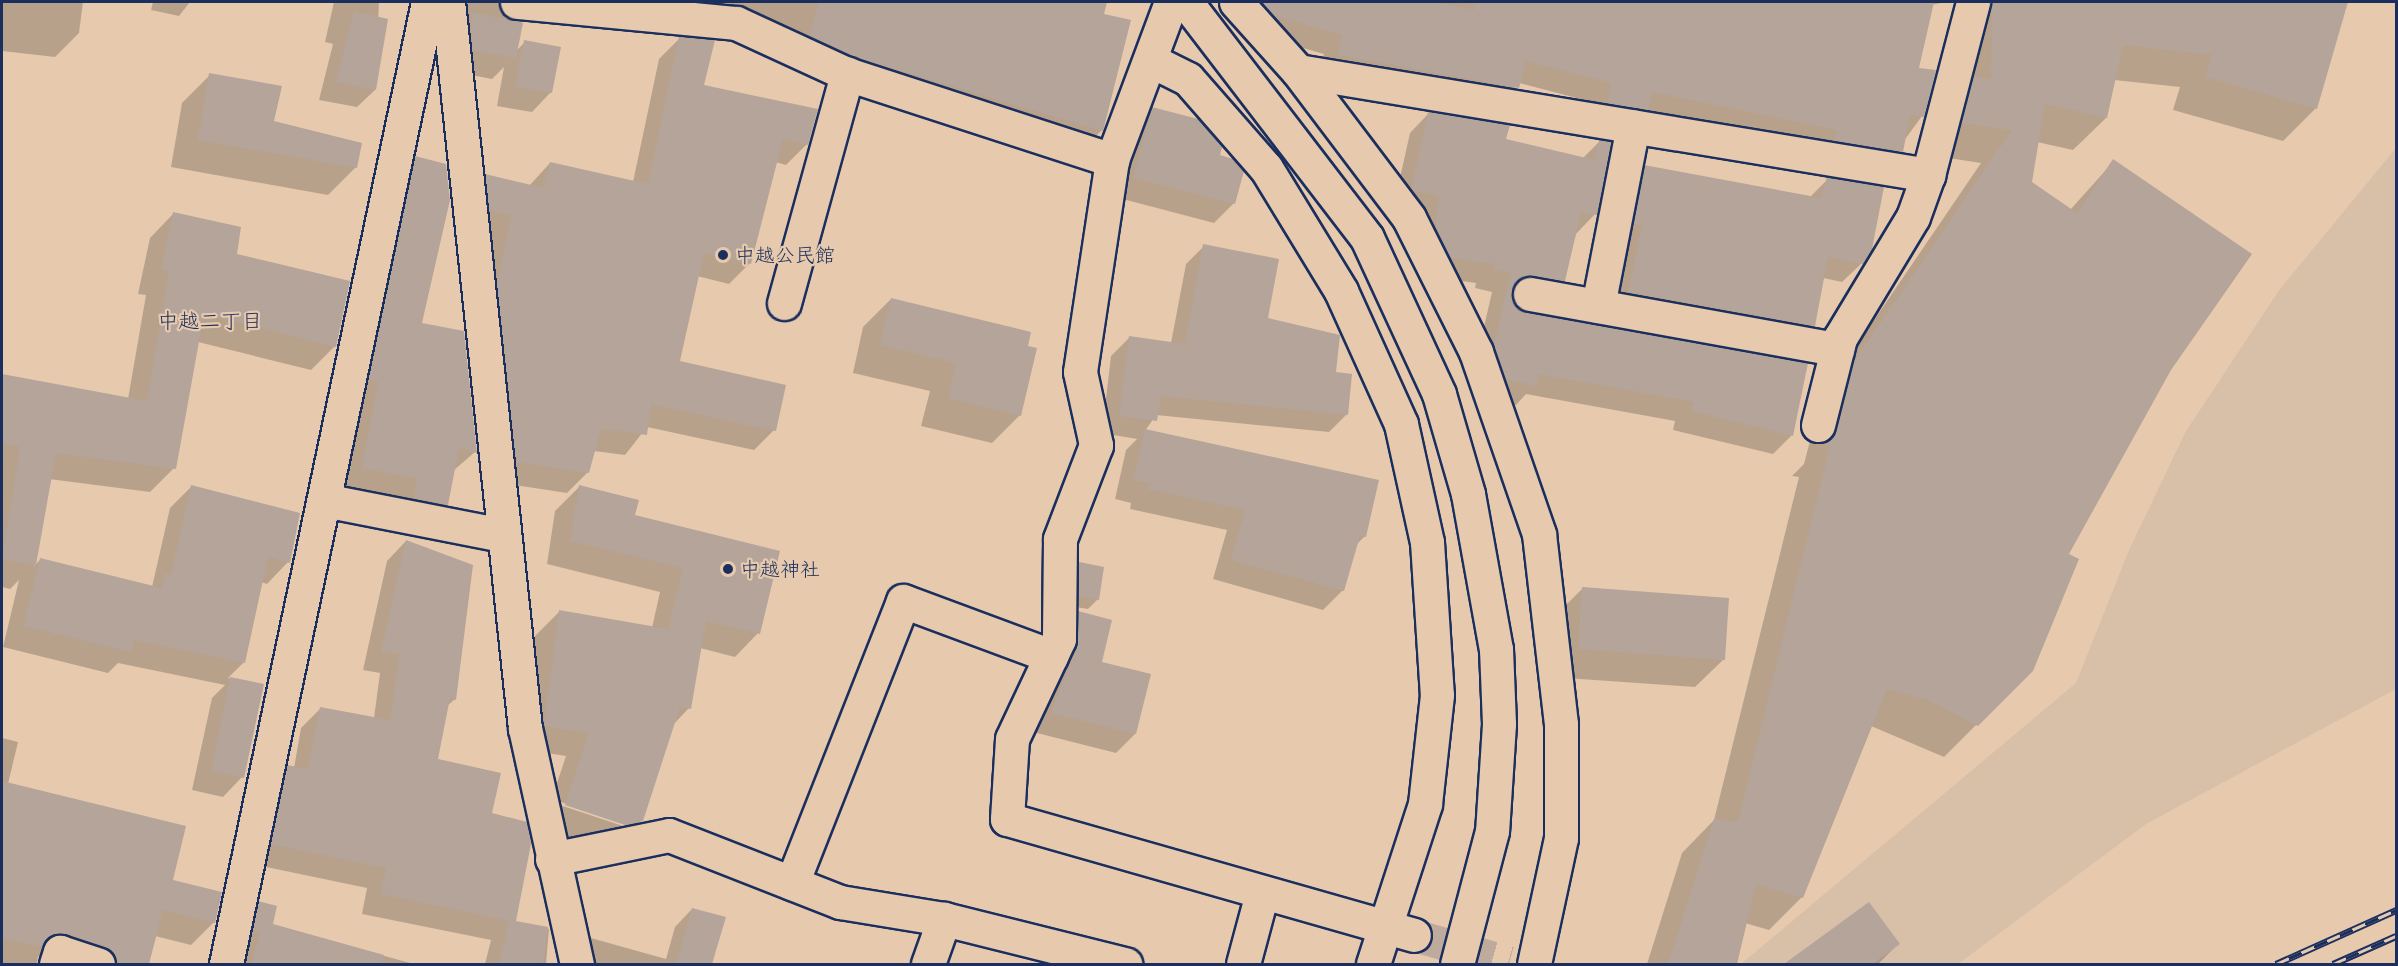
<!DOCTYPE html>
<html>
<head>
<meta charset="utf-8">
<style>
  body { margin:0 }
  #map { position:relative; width:2398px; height:966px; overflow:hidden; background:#e7caae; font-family:Sriracha,"Klee One",sans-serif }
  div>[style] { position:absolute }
  .built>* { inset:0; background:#d8bfa8 }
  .shadow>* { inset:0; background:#0003 }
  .building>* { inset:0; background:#b4a49a }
  .minor-tunnel>* { height:33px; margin-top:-16.5px; transform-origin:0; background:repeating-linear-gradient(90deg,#beab9e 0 33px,transparent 0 49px) }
  .roads { filter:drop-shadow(2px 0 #1b2f5e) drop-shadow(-2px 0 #1b2f5e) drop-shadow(0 2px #1b2f5e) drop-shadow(0 -2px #1b2f5e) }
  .minor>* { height:33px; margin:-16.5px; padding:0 16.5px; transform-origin:16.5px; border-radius:16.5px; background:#e7caae }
  .rail>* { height:7px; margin-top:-3.5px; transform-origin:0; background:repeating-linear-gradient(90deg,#e7caae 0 14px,#1b2f5e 0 28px); box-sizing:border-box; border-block:2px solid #1b2f5e }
  .dots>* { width:16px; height:16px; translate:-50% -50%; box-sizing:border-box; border:3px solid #e7caae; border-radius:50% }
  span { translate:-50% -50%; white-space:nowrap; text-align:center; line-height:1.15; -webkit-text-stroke:4.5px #e7caae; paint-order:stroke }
  .poi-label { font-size:20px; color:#1b2f5e }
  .left { translate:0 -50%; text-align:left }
  .neighbourhood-label { font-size:21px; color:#1b2f5e }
  .frame { position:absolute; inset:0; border:3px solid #1b2f5e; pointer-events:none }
</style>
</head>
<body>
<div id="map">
  <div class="built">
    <i style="clip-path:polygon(2396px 148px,2396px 689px,2146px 824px,1958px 964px,1741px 964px,2076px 683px,2129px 550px,2186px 431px,2280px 289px)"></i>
  </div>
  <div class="shadow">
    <i style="clip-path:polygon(2px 2px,83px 2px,79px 33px,55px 57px,2px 51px)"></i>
    <i style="clip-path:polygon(153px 2px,190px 2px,179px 16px,151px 10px)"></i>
    <i style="clip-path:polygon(334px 2px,379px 2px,375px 90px,357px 107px,319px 100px,333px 44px,325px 42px)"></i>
    <i style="clip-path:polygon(456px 2px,1105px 2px,1102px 15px,1129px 22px,1101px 131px,1079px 153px,791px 46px,507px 2px,499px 4px,505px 18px,521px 22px,516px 51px,525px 42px,551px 92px,532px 112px,497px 106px,504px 67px,492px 79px,450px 71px)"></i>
    <i style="clip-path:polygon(1234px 2px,1946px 2px,1931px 5px,1917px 69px,1922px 116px,1882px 171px,1588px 122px,1592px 102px,1519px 83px,1498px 107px,1319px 75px,1324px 54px,1254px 34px)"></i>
    <i style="clip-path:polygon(1991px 2px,2346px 2px,2316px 108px,2283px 141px,2173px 110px,2180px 87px,2114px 80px,2106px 118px,2073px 150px,2037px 142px,2031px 183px,2070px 210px,2114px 161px,2170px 369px,2067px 555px,2031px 670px,1944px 757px,1871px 726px,1802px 897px,1769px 930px,1745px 923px,1735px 964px,1647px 964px,1682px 853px,1714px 820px,1799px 477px,1792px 476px,1804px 464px,1821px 398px,1981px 163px,1929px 155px,1959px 33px)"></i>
    <i style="clip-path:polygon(680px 38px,702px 86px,807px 144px,786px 165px,775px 162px,749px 264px,729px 284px,697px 276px,678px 362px,774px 430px,754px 450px,647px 427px,625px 455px,594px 451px,588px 472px,567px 493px,495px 482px,477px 306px,492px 236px,469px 231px,465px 196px,486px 175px,529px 186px,550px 163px,633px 182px,659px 59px)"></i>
    <i style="clip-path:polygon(210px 75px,272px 122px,356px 167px,328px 195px,171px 167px,182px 103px)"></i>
    <i style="clip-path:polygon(1152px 109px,1218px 157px,1234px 203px,1214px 223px,1115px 197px,1133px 128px)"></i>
    <i style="clip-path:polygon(1429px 113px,1504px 141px,1583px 158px,1600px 141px,1595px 214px,1576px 234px,1564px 280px,1544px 300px,1511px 296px,1511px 302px,1526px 314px,1792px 435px,1773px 454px,1673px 430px,1675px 421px,1526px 394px,1516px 405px,1486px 398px,1475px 366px,1492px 292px,1475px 288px,1476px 283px,1431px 277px,1393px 209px,1410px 133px)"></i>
    <i style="clip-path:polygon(415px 158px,421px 324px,475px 452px,453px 471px,447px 504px,427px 524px,395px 518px,399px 497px,344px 487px,396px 177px)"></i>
    <i style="clip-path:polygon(1645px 167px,1810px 197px,1828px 179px,1862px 263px,1842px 282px,1823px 278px,1813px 325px,1794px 345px,1609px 312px,1626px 186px)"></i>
    <i style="clip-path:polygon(174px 213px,235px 255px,335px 346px,311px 370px,198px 342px,174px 468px,150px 492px,49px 479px,34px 566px,40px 560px,152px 587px,170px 508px,191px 487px,288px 562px,267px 584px,261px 582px,243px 663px,228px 678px,262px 685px,242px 777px,223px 797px,192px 790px,212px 698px,225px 685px,118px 663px,108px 673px,3px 647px,19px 580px,10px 589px,2px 587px,2px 379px,128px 399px,146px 295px,138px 294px,150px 238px)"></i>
    <i style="clip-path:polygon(1204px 246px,1266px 319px,1334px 374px,1347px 414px,1329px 432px,1156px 415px,1145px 431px,1365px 536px,1356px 545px,1343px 590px,1323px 610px,1213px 579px,1227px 530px,1130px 509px,1131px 503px,1115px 499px,1126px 450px,1137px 439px,1102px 433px,1111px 356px,1129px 338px,1171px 343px,1186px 264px)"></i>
    <i style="clip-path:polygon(891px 299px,1020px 415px,992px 443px,921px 426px,930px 391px,853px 373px,863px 327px)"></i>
    <i style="clip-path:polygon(evenodd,579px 487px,634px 516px,758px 633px,735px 657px,700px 648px,689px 708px,672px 726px,641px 820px,617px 845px,601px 848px,542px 828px,566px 756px,521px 749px,535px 636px,559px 612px,652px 628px,660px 592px,547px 564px,555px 511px,579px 487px,558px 801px,626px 824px,626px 827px,557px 804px,558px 801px)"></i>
    <i style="clip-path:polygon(406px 541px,455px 699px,446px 707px,436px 760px,490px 814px,514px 922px,549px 929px,546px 964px,485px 964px,491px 940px,362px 914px,367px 888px,252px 864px,268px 786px,288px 766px,294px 768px,301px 728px,321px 708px,374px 718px,380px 673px,363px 670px,387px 561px)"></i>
    <i style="clip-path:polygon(1079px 564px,1098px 599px,1088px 609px,1069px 606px,1069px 574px)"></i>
    <i style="clip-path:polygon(1583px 588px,1723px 660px,1695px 687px,1551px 677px,1555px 616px)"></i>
    <i style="clip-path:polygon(1078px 613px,1135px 734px,1116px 753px,1033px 732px,1059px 632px)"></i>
    <i style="clip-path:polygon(2px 738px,18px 742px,8px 784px,171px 881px,214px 922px,191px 945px,155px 936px,148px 964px,68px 964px,38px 956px,37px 964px,2px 964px)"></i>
    <i style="clip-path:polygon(259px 903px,271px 925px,414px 964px,238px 964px,239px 923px)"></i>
    <i style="clip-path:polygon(1869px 904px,1898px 944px,1878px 964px,1787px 964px)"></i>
    <i style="clip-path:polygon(692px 909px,724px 918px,710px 964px,578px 964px,575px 955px,591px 938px,666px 959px,675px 927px)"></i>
  </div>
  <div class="building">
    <i style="clip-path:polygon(819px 2px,1107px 2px,1104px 14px,1131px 20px,1103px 131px,854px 57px,809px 36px)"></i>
    <i style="clip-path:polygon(1261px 2px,1437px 2px,1474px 10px,1476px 2px,1934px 2px,1919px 68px,1936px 70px,1924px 117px,1910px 115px,1903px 152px,1835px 141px,1837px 130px,1652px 92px,1648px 110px,1607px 103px,1611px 83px,1526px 61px,1519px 88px,1338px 55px,1342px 35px,1273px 15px)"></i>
    <i style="clip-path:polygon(1992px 2px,2348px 2px,2317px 109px,2205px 77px,2212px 55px,2123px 45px,2107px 118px,2045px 104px,2032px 182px,2077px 213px,2113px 159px,2252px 254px,2171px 370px,2069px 554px,2079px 559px,2033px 671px,1978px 726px,1928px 700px,1887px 689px,1803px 898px,1756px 884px,1737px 964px,1668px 964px,1714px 819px,1738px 822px,1830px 445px,1823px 443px,1836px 430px,1853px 363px,2012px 130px,1961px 123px,1973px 76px,1991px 79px)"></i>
    <i style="clip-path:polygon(354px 11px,388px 19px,376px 90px,336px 82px)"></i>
    <i style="clip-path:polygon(471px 12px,523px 23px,516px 58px,472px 50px)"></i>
    <i style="clip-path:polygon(679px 36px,715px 40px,704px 85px,818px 109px,808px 145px,783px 139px,751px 264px,704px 253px,680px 361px,786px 385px,776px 431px,651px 404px,647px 435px,601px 429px,589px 473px,516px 462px,497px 284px,511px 216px,489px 210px,485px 174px,544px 188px,550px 162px,648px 184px)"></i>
    <i style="clip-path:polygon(524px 40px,561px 47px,552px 93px,515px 87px)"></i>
    <i style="clip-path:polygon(209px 73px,282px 86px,274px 121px,362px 143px,357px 168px,198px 140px)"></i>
    <i style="clip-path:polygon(1152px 107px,1198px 119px,1222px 147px,1220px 155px,1233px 159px,1244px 171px,1235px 204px,1133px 178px)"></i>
    <i style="clip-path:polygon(1428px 112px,1510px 125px,1506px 139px,1595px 160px,1599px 140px,1611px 142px,1597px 215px,1581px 212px,1565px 281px,1523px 277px,1512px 290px,1513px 301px,1527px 312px,1808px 363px,1793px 436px,1691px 411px,1694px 402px,1539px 374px,1537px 386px,1505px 379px,1494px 345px,1511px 273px,1494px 269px,1495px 264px,1450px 258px,1435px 227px,1439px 196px,1411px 190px)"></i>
    <i style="clip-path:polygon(415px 156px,446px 164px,450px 200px,422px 323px,464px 331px,477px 453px,459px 448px,448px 505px,414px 498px,417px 478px,362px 468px,378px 382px,368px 380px)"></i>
    <i style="clip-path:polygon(1644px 165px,1821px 198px,1827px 177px,1884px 187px,1872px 249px,1863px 264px,1828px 257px,1815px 326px,1628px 292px,1642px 226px,1633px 224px)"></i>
    <i style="clip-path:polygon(173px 212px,241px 227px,237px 254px,350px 281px,336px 347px,204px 314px,176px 469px,56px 453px,36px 565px,2px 559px,20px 447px,2px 443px,2px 374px,147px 401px,169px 271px,161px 270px)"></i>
    <i style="clip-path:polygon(1203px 244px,1279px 259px,1268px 318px,1340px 335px,1336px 372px,1352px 374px,1348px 415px,1161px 396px,1157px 421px,1119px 416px,1129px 336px,1185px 344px)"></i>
    <i style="clip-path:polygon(891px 298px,1031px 332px,1028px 346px,1037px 348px,1021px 416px,948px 398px,956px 363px,880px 345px)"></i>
    <i style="clip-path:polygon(1145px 429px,1379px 480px,1366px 537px,1360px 536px,1344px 591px,1231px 560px,1245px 510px,1148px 489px,1149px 483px,1133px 480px)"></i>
    <i style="clip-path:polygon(191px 485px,300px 513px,290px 563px,268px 557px,245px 663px,134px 640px,131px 652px,23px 626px,40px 558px,162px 588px,165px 574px,171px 575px)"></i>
    <i style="clip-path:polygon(579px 485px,639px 500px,635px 515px,780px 551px,760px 634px,706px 621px,691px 709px,680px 707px,643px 821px,625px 825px,565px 805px,589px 733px,544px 726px,559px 610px,668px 629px,683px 568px,570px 541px)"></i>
    <i style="clip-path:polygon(406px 540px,473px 565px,456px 700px,450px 698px,438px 759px,501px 773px,492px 813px,527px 822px,531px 844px,516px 921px,548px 927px,543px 964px,499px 964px,509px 921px,381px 894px,386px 868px,270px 844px,287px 765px,308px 769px,320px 707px,390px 720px,399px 654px,381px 651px)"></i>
    <i style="clip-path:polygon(1079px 562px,1104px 567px,1099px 600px,1078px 596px)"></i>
    <i style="clip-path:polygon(1582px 587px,1729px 598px,1725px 660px,1578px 649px)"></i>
    <i style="clip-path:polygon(1078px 611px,1112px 620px,1102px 662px,1151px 674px,1136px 734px,1051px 713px,1076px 647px)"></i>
    <i style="clip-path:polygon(230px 677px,264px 684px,244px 778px,211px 771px)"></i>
    <i style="clip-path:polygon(2px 781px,186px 826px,173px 880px,222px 892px,215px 923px,163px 910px,149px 964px,116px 964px,104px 946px,65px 934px,48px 938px,42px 947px,2px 938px)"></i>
    <i style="clip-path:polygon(258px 901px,277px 906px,273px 924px,384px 955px,382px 964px,251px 964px,260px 934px,252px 932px)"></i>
    <i style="clip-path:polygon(1869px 902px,1900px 944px,1873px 964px,1784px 964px)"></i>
    <i style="clip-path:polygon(692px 908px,726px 917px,712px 964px,676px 964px)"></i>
  </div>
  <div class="minor-tunnel">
    <i style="left:1414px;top:935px;width:99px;rotate:15.9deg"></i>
  </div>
  <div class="roads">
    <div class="minor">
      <i style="left:448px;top:2px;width:730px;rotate:83.95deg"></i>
      <i style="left:525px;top:728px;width:242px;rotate:77.6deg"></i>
      <i style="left:517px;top:2px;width:220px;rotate:5.5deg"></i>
      <i style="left:736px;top:23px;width:122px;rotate:24.7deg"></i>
      <i style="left:847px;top:74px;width:279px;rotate:18deg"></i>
      <i style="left:1171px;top:2px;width:169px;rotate:110.5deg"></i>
      <i style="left:1112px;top:160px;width:214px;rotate:98.6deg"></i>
      <i style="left:1080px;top:372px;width:75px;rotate:77.6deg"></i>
      <i style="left:1096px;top:445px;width:101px;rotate:111deg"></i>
      <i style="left:1060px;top:539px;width:100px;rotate:90.6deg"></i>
      <i style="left:1059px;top:639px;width:110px;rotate:115.2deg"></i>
      <i style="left:1012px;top:739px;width:80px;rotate:93.6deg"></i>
      <i style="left:1007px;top:819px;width:423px;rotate:15.9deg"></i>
      <i style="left:1186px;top:2px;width:297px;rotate:52.5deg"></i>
      <i style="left:1367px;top:238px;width:172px;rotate:65.2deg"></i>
      <i style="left:1439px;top:394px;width:104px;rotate:73.8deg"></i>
      <i style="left:1468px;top:494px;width:158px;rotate:79.8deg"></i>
      <i style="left:1496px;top:649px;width:75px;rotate:87.7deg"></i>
      <i style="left:1499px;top:724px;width:107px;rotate:93.7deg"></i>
      <i style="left:1492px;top:831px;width:138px;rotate:104.7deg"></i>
      <i style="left:1236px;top:2px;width:93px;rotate:48.1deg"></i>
      <i style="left:1298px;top:71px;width:639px;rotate:9.37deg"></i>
      <i style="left:1150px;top:60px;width:42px;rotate:26.6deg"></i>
      <i style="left:1188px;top:79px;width:118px;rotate:48.8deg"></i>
      <i style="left:1266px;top:168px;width:144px;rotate:58.6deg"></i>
      <i style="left:1341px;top:291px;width:146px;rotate:65.7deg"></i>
      <i style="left:1401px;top:424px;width:121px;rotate:77.6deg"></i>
      <i style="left:1427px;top:542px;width:153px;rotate:86.3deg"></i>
      <i style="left:1437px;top:695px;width:110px;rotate:96.3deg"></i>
      <i style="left:1425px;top:804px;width:168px;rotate:108deg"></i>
      <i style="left:1298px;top:71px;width:184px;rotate:52.9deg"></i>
      <i style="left:1409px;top:218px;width:150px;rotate:63.4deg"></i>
      <i style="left:1476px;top:352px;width:193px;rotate:70.9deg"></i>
      <i style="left:1539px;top:534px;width:191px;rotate:83.4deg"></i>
      <i style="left:1561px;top:724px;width:114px;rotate:90deg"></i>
      <i style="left:1561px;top:838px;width:129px;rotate:102.1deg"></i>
      <i style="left:1530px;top:294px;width:312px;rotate:10.2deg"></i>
      <i style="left:784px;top:303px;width:238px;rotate:-74.6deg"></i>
      <i style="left:1598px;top:306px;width:183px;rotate:-79deg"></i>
      <i style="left:1818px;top:425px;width:90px;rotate:-75.8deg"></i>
      <i style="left:1840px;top:338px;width:141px;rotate:-58.9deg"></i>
      <i style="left:1913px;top:217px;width:45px;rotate:-70.3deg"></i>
      <i style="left:1928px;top:175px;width:179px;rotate:-75.4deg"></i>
      <i style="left:324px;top:500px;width:182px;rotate:11.1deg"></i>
      <i style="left:552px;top:859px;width:119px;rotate:-11.6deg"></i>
      <i style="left:669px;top:835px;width:184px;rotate:21.4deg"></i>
      <i style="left:840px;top:902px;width:105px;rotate:9.3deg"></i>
      <i style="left:944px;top:919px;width:187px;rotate:14deg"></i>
      <i style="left:792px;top:883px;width:303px;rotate:-68.5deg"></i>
      <i style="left:903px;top:601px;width:158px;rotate:20.4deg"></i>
      <i style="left:56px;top:964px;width:13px;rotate:-72deg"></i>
      <i style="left:60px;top:952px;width:40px;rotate:18deg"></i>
      <i style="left:226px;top:964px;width:983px;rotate:-78.14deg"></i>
      <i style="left:928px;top:964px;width:48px;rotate:-70.4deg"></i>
      <i style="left:1243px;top:964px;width:73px;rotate:-75deg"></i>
    </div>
  </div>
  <div class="rail">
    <i style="left:2276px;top:964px;width:132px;rotate:-24.2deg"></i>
    <i style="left:2333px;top:964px;width:69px;rotate:-24deg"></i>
  </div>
  <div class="dots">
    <i style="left:723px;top:255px;background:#1b2f5e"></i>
    <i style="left:728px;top:569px;background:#1b2f5e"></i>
  </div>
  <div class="poi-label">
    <span class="left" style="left:735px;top:255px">中越公民館</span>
    <span class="left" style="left:740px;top:569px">中越神社</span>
  </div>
  <div class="neighbourhood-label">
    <span style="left:210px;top:321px">中越二丁目</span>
  </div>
  <div class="frame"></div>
</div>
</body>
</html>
